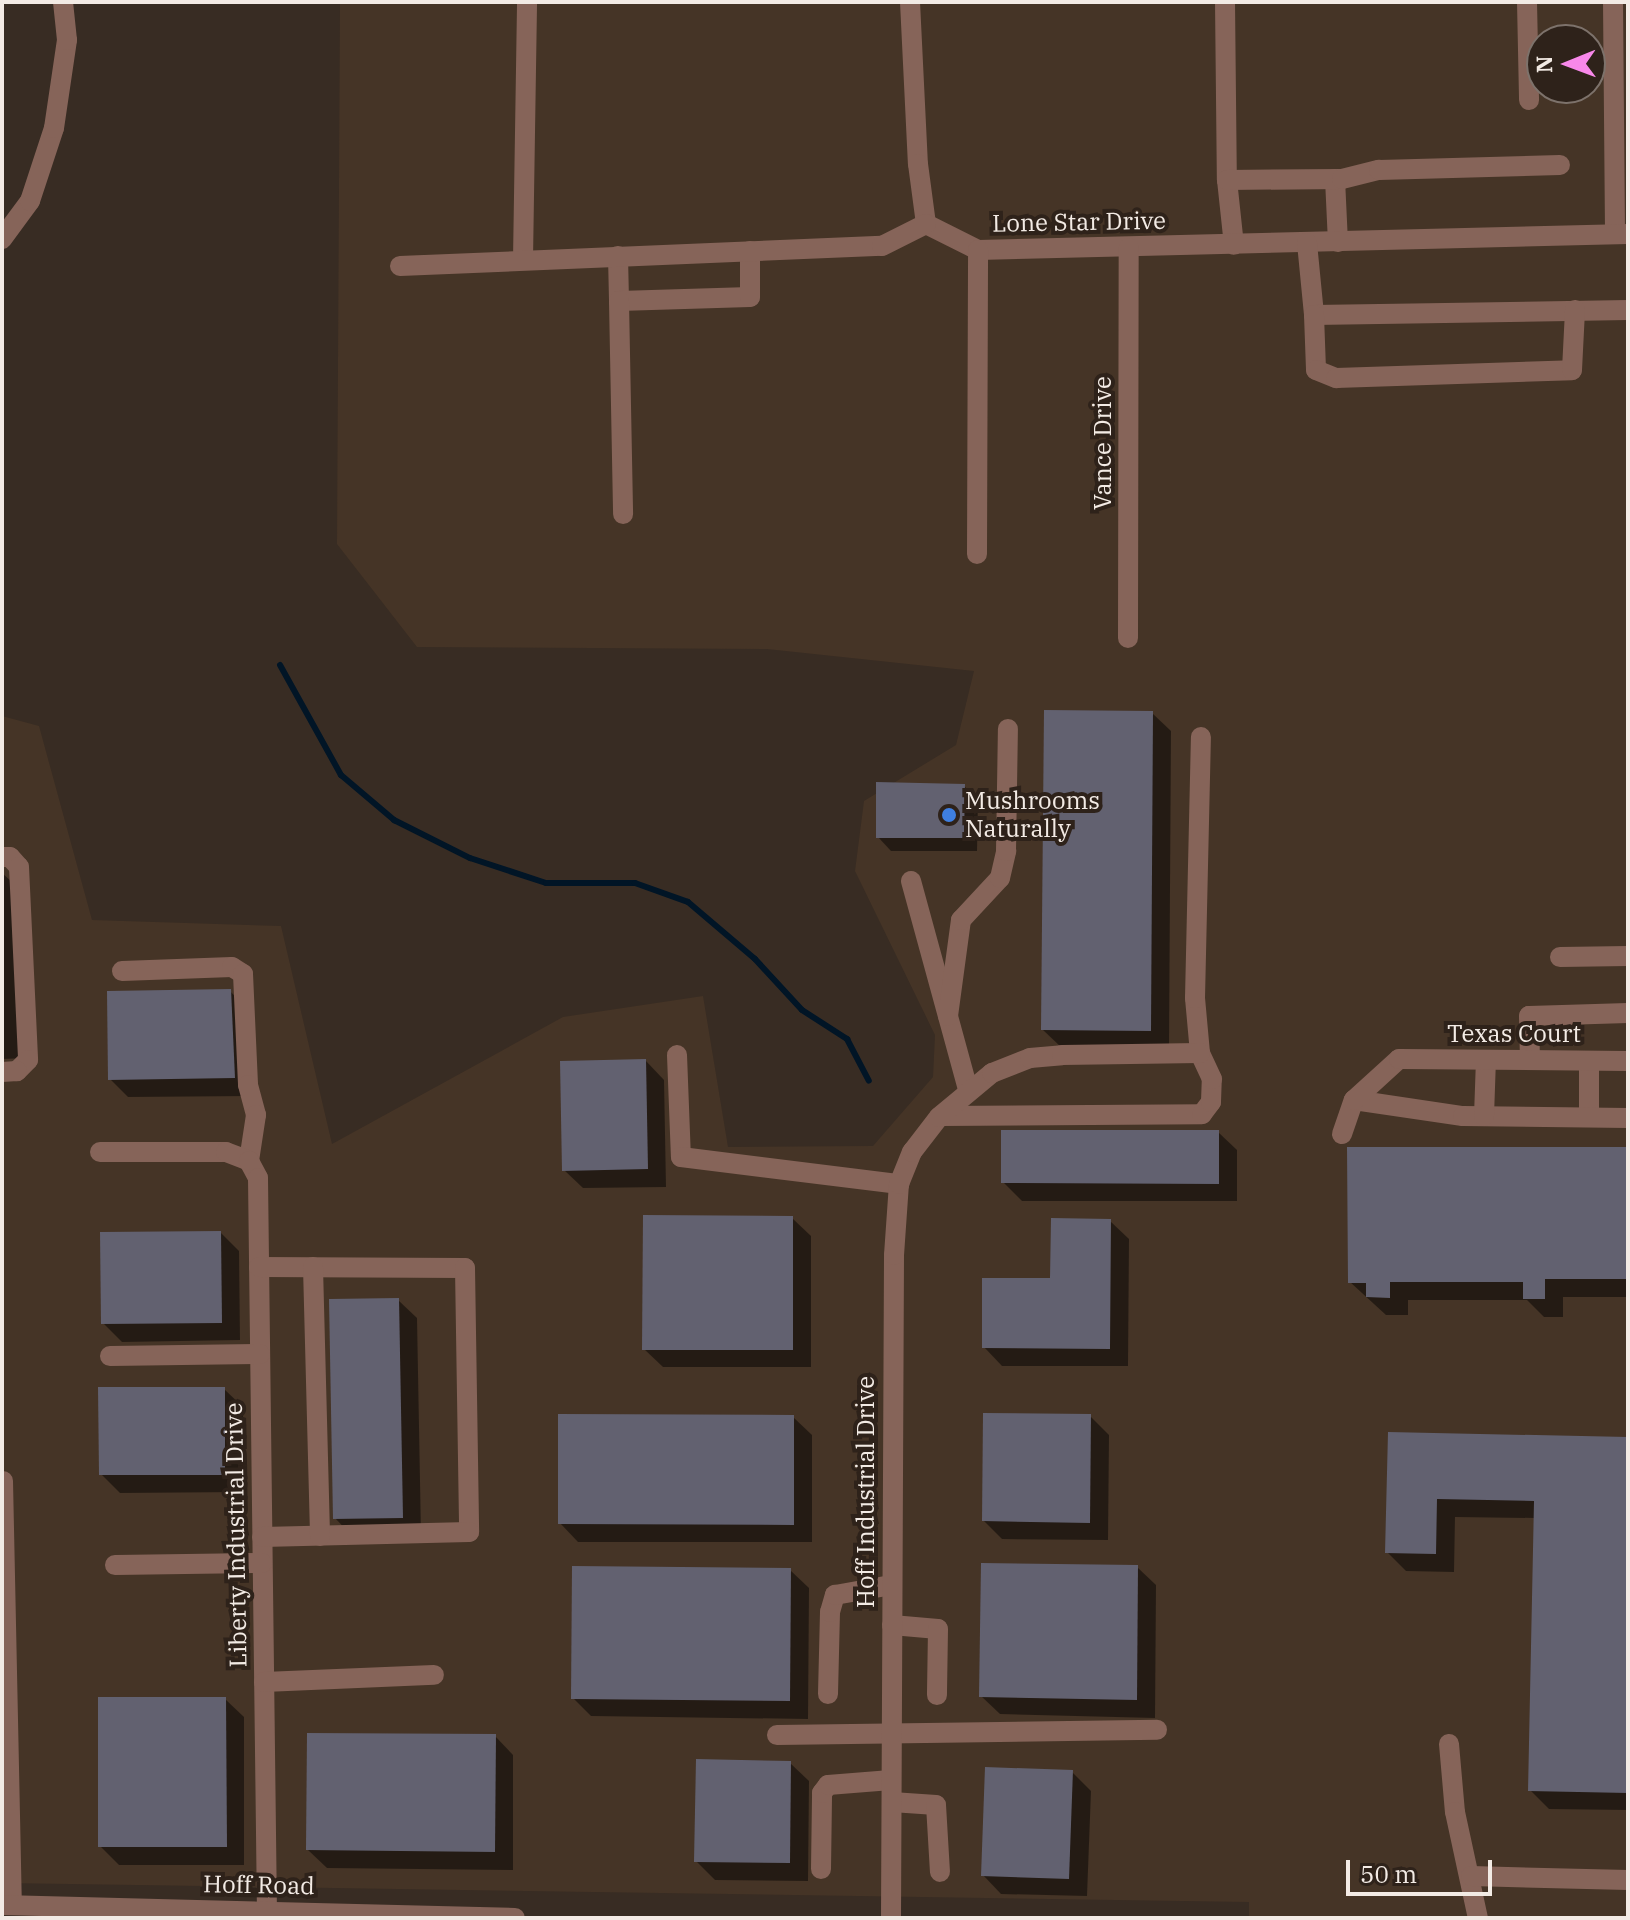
<!DOCTYPE html>
<html>
<head>
<meta charset="utf-8">
<style>
  body { margin:0 }
  #map { position:relative; width:1630px; height:1920px; overflow:hidden; background:#382c23; font-family:"IBM Plex Serif",serif }
  div>[style] { position:absolute }
  .built>* { inset:0; background:#453426 }
  .shadow>* { inset:0; background:#0007 }
  .stream>* { height:6px; margin:-3px; padding:0 3px; transform-origin:3px; border-radius:3px; background:#011526 }
  .building>* { inset:0; background:#626170 }
  .minor>* { height:20px; margin:-10px; padding:0 10px; transform-origin:10px; border-radius:10px; background:#866459 }
  .dots>* { width:22px; height:22px; translate:-50% -50%; box-sizing:border-box; border:4px solid #2e221a; border-radius:50% }
  span { translate:-50% -50%; white-space:nowrap; text-align:center; line-height:1.15; -webkit-text-stroke:8px #2e221a; paint-order:stroke }
  .street-label { font-size:24px; color:#f3ebe5 }
  .poi-label { font-size:24px; color:#f3ebe5 }
  .left { translate:0 -50%; text-align:left }
  .frame { position:absolute; inset:0; border:4px solid #f3ebe5; pointer-events:none }
  .north { position:absolute; left:1526px; top:24px; width:80px; height:80px; box-sizing:border-box; background:#2e221a; border:2px solid #7d726b; border-radius:50%; rotate:269deg; font-size:22px; font-weight:700; line-height:32px; text-align:center; color:#f3ebe5 }
  .north::after { content:''; display:block; margin:auto; width:28px; height:36px; background:#f888ea; clip-path:polygon(50% 0,100% 100%,50% 72%,0 100%) }
  .scale { position:absolute; left:1346px; top:1860px; width:146px; height:36px; box-sizing:border-box; border:4px solid #f3ebe5; border-top:0; padding-left:10px; font-size:24px; line-height:28px; white-space:nowrap; color:#f3ebe5; -webkit-text-stroke:6px #2e221a; paint-order:stroke }
</style>
</head>
<body>
<div id="map">
  <div class="built">
    <i style="clip-path:polygon(evenodd,340px 2px,1628px 2px,1628px 1918px,1249px 1918px,1249px 1902px,2px 1883px,2px 716px,39px 726px,92px 920px,281px 926px,332px 1144px,563px 1017px,703px 996px,728px 1147px,873px 1146px,933px 1077px,935px 1035px,855px 871px,864px 801px,956px 745px,974px 671px,767px 649px,417px 647px,337px 544px,340px 2px,1542px 40px,1590px 40px,1590px 88px,1542px 88px,1542px 40px)"></i>
  </div>
  <div class="shadow">
    <i style="clip-path:polygon(1152px 713px,1171px 731px,1169px 1049px,1062px 1048px,1043px 1030px)"></i>
    <i style="clip-path:polygon(964px 786px,978px 799px,977px 851px,891px 851px,878px 837px)"></i>
    <i style="clip-path:polygon(2px 873px,23px 892px,28px 1058px,2px 1059px)"></i>
    <i style="clip-path:polygon(230px 991px,248px 1010px,252px 1096px,128px 1097px,110px 1079px)"></i>
    <i style="clip-path:polygon(646px 1061px,664px 1080px,666px 1187px,583px 1188px,564px 1170px)"></i>
    <i style="clip-path:polygon(1218px 1132px,1237px 1150px,1237px 1201px,1022px 1201px,1003px 1182px)"></i>
    <i style="clip-path:polygon(1628px 1149px,1628px 1297px,1563px 1297px,1563px 1317px,1544px 1317px,1527px 1300px,1408px 1300px,1408px 1315px,1386px 1315px,1350px 1282px)"></i>
    <i style="clip-path:polygon(792px 1218px,811px 1236px,811px 1367px,663px 1367px,644px 1349px)"></i>
    <i style="clip-path:polygon(1110px 1221px,1129px 1239px,1128px 1366px,1002px 1366px,984px 1347px)"></i>
    <i style="clip-path:polygon(221px 1233px,239px 1251px,240px 1340px,122px 1342px,103px 1323px)"></i>
    <i style="clip-path:polygon(398px 1300px,417px 1318px,421px 1535px,353px 1537px,335px 1518px)"></i>
    <i style="clip-path:polygon(224px 1389px,243px 1407px,243px 1492px,120px 1493px,101px 1474px)"></i>
    <i style="clip-path:polygon(1090px 1416px,1109px 1435px,1108px 1540px,1002px 1539px,984px 1521px)"></i>
    <i style="clip-path:polygon(793px 1417px,812px 1435px,812px 1542px,578px 1542px,560px 1523px)"></i>
    <i style="clip-path:polygon(1390px 1434px,1628px 1439px,1628px 1810px,1549px 1809px,1530px 1790px,1535px 1518px,1455px 1517px,1454px 1572px,1406px 1571px,1387px 1552px)"></i>
    <i style="clip-path:polygon(1137px 1567px,1156px 1585px,1155px 1718px,1000px 1714px,981px 1696px)"></i>
    <i style="clip-path:polygon(790px 1570px,809px 1588px,808px 1719px,591px 1716px,573px 1698px)"></i>
    <i style="clip-path:polygon(225px 1699px,244px 1717px,244px 1865px,119px 1865px,100px 1846px)"></i>
    <i style="clip-path:polygon(495px 1736px,513px 1755px,513px 1870px,327px 1868px,308px 1850px)"></i>
    <i style="clip-path:polygon(790px 1763px,809px 1781px,808px 1881px,715px 1880px,696px 1861px)"></i>
    <i style="clip-path:polygon(1072px 1772px,1091px 1791px,1087px 1896px,1001px 1894px,983px 1875px)"></i>
  </div>
  <div class="stream">
    <i style="left:280px;top:665px;width:126px;rotate:61deg"></i>
    <i style="left:341px;top:775px;width:70px;rotate:40.3deg"></i>
    <i style="left:394px;top:820px;width:85px;rotate:26.6deg"></i>
    <i style="left:470px;top:858px;width:80px;rotate:18.2deg"></i>
    <i style="left:546px;top:883px;width:89px"></i>
    <i style="left:635px;top:883px;width:56px;rotate:19.7deg"></i>
    <i style="left:688px;top:902px;width:88px;rotate:40.4deg"></i>
    <i style="left:755px;top:959px;width:69px;rotate:47.3deg"></i>
    <i style="left:802px;top:1010px;width:54px;rotate:32.8deg"></i>
    <i style="left:847px;top:1039px;width:47px;rotate:62.4deg"></i>
  </div>
  <div class="building">
    <i style="clip-path:polygon(1044px 710px,1153px 711px,1151px 1031px,1041px 1030px)"></i>
    <i style="clip-path:polygon(876px 782px,965px 784px,964px 838px,876px 838px)"></i>
    <i style="clip-path:polygon(231px 989px,235px 1078px,108px 1080px,107px 991px)"></i>
    <i style="clip-path:polygon(646px 1059px,648px 1169px,562px 1171px,560px 1061px)"></i>
    <i style="clip-path:polygon(1001px 1130px,1219px 1130px,1219px 1184px,1001px 1183px)"></i>
    <i style="clip-path:polygon(1347px 1147px,1628px 1147px,1628px 1279px,1545px 1279px,1545px 1299px,1523px 1299px,1523px 1282px,1390px 1282px,1390px 1298px,1366px 1297px,1366px 1283px,1348px 1283px)"></i>
    <i style="clip-path:polygon(643px 1215px,793px 1216px,793px 1350px,642px 1350px)"></i>
    <i style="clip-path:polygon(1051px 1218px,1111px 1219px,1110px 1349px,982px 1348px,982px 1278px,1050px 1278px)"></i>
    <i style="clip-path:polygon(221px 1231px,222px 1323px,101px 1324px,100px 1232px)"></i>
    <i style="clip-path:polygon(399px 1298px,403px 1518px,333px 1519px,329px 1299px)"></i>
    <i style="clip-path:polygon(98px 1387px,225px 1387px,225px 1475px,99px 1475px)"></i>
    <i style="clip-path:polygon(983px 1413px,1091px 1414px,1090px 1523px,982px 1521px)"></i>
    <i style="clip-path:polygon(558px 1414px,794px 1415px,794px 1525px,558px 1524px)"></i>
    <i style="clip-path:polygon(1388px 1432px,1628px 1437px,1628px 1793px,1528px 1791px,1534px 1501px,1437px 1499px,1436px 1554px,1385px 1553px)"></i>
    <i style="clip-path:polygon(981px 1563px,1138px 1565px,1137px 1700px,979px 1697px)"></i>
    <i style="clip-path:polygon(572px 1566px,791px 1568px,790px 1701px,571px 1699px)"></i>
    <i style="clip-path:polygon(98px 1697px,226px 1697px,227px 1847px,98px 1847px)"></i>
    <i style="clip-path:polygon(307px 1733px,496px 1734px,495px 1852px,306px 1850px)"></i>
    <i style="clip-path:polygon(696px 1759px,791px 1761px,790px 1863px,694px 1862px)"></i>
    <i style="clip-path:polygon(985px 1767px,1073px 1770px,1069px 1879px,981px 1876px)"></i>
  </div>
  <div class="minor">
    <i style="left:910px;top:2px;width:162px;rotate:87.2deg"></i>
    <i style="left:918px;top:164px;width:61px;rotate:82.4deg"></i>
    <i style="left:1225px;top:2px;width:178px;rotate:89.4deg"></i>
    <i style="left:1227px;top:180px;width:65px;rotate:83.9deg"></i>
    <i style="left:1527px;top:2px;width:98px;rotate:88.8deg"></i>
    <i style="left:1613px;top:2px;width:232px;rotate:89.5deg"></i>
    <i style="left:1335px;top:179px;width:63px;rotate:87.3deg"></i>
    <i style="left:1227px;top:180px;width:115px;rotate:-0.5deg"></i>
    <i style="left:1342px;top:179px;width:38px;rotate:-14deg"></i>
    <i style="left:1379px;top:170px;width:181px;rotate:-1.6deg"></i>
    <i style="left:926px;top:224px;width:58px;rotate:26.6deg"></i>
    <i style="left:978px;top:250px;width:650px;rotate:-1.41deg"></i>
    <i style="left:2px;top:239px;width:47px;rotate:-53.6deg"></i>
    <i style="left:30px;top:201px;width:77px;rotate:-71.8deg"></i>
    <i style="left:54px;top:128px;width:89px;rotate:-81.6deg"></i>
    <i style="left:67px;top:40px;width:38px;rotate:-96deg"></i>
    <i style="left:1307px;top:243px;width:72px;rotate:84.4deg"></i>
    <i style="left:1314px;top:315px;width:314px;rotate:-0.9deg"></i>
    <i style="left:618px;top:256px;width:45px;rotate:88.7deg"></i>
    <i style="left:619px;top:301px;width:131px;rotate:-1.7deg"></i>
    <i style="left:750px;top:297px;width:46px;rotate:-90deg"></i>
    <i style="left:523px;top:260px;width:258px;rotate:-89.1deg"></i>
    <i style="left:400px;top:266px;width:482px;rotate:-2.4deg"></i>
    <i style="left:882px;top:246px;width:49px;rotate:-26.6deg"></i>
    <i style="left:619px;top:301px;width:213px;rotate:88.9deg"></i>
    <i style="left:1314px;top:315px;width:55px;rotate:87.9deg"></i>
    <i style="left:1316px;top:370px;width:22px;rotate:22deg"></i>
    <i style="left:1336px;top:378px;width:236px;rotate:-1.9deg"></i>
    <i style="left:1572px;top:370px;width:60px;rotate:-87.1deg"></i>
    <i style="left:977px;top:554px;width:304px;rotate:-89.8deg"></i>
    <i style="left:1128px;top:638px;width:390px;rotate:-89.9deg"></i>
    <i style="left:2px;top:857px;width:8px"></i>
    <i style="left:10px;top:857px;width:13px;rotate:48deg"></i>
    <i style="left:19px;top:867px;width:193px;rotate:87.3deg"></i>
    <i style="left:28px;top:1060px;width:16px;rotate:135deg"></i>
    <i style="left:17px;top:1071px;width:15px;rotate:176deg"></i>
    <i style="left:911px;top:881px;width:217px;rotate:74.7deg"></i>
    <i style="left:1560px;top:957px;width:68px;rotate:-0.8deg"></i>
    <i style="left:122px;top:971px;width:110px;rotate:-2.1deg"></i>
    <i style="left:232px;top:967px;width:13px;rotate:32deg"></i>
    <i style="left:243px;top:974px;width:111px;rotate:87.4deg"></i>
    <i style="left:248px;top:1085px;width:31px;rotate:75deg"></i>
    <i style="left:256px;top:1115px;width:47px;rotate:98.7deg"></i>
    <i style="left:948px;top:1016px;width:97px;rotate:-82.3deg"></i>
    <i style="left:961px;top:920px;width:57px;rotate:-47.1deg"></i>
    <i style="left:1000px;top:878px;width:28px;rotate:-77deg"></i>
    <i style="left:1006px;top:851px;width:122px;rotate:-89.1deg"></i>
    <i style="left:677px;top:1055px;width:102px;rotate:87.8deg"></i>
    <i style="left:681px;top:1157px;width:220px;rotate:7.1deg"></i>
    <i style="left:1530px;top:1060px;width:44px;rotate:-91.3deg"></i>
    <i style="left:1529px;top:1016px;width:99px;rotate:-1.7deg"></i>
    <i style="left:1589px;top:1061px;width:56px;rotate:90deg"></i>
    <i style="left:1354px;top:1100px;width:110px;rotate:8.4deg"></i>
    <i style="left:1463px;top:1116px;width:165px;rotate:0.7deg"></i>
    <i style="left:941px;top:1116px;width:261px;rotate:-0.4deg"></i>
    <i style="left:1202px;top:1114px;width:15px;rotate:-53deg"></i>
    <i style="left:1211px;top:1102px;width:23px;rotate:-88deg"></i>
    <i style="left:1212px;top:1079px;width:29px;rotate:-115deg"></i>
    <i style="left:1200px;top:1053px;width:55px;rotate:-95.2deg"></i>
    <i style="left:1195px;top:998px;width:261px;rotate:-88.7deg"></i>
    <i style="left:1484px;top:1116px;width:56px;rotate:-88deg"></i>
    <i style="left:1342px;top:1134px;width:36px;rotate:-71deg"></i>
    <i style="left:1354px;top:1100px;width:61px;rotate:-42.3deg"></i>
    <i style="left:1399px;top:1059px;width:229px;rotate:0.5deg"></i>
    <i style="left:100px;top:1152px;width:126px"></i>
    <i style="left:226px;top:1152px;width:25px;rotate:21deg"></i>
    <i style="left:249px;top:1161px;width:19px;rotate:62deg"></i>
    <i style="left:258px;top:1178px;width:733px;rotate:89.3deg"></i>
    <i style="left:259px;top:1267px;width:206px;rotate:0.3deg"></i>
    <i style="left:465px;top:1268px;width:264px;rotate:89.1deg"></i>
    <i style="left:469px;top:1532px;width:207px;rotate:178.6deg"></i>
    <i style="left:313px;top:1267px;width:269px;rotate:88.5deg"></i>
    <i style="left:110px;top:1356px;width:150px;rotate:-0.8deg"></i>
    <i style="left:3px;top:1481px;width:424px;rotate:88.8deg"></i>
    <i style="left:115px;top:1565px;width:147px;rotate:-0.8deg"></i>
    <i style="left:892px;top:1625px;width:46px;rotate:5deg"></i>
    <i style="left:938px;top:1629px;width:66px;rotate:90.9deg"></i>
    <i style="left:264px;top:1682px;width:170px;rotate:-2.4deg"></i>
    <i style="left:828px;top:1694px;width:82px;rotate:-88.6deg"></i>
    <i style="left:830px;top:1612px;width:18px;rotate:-74deg"></i>
    <i style="left:835px;top:1595px;width:58px;rotate:-10deg"></i>
    <i style="left:777px;top:1735px;width:380px;rotate:-0.8deg"></i>
    <i style="left:1449px;top:1744px;width:68px;rotate:85deg"></i>
    <i style="left:1455px;top:1812px;width:108px;rotate:77.8deg"></i>
    <i style="left:892px;top:1802px;width:44px;rotate:3.9deg"></i>
    <i style="left:936px;top:1805px;width:67px;rotate:86.6deg"></i>
    <i style="left:821px;top:1869px;width:76px;rotate:-89.2deg"></i>
    <i style="left:822px;top:1793px;width:10px;rotate:-53deg"></i>
    <i style="left:828px;top:1785px;width:63px;rotate:-4.5deg"></i>
    <i style="left:1471px;top:1876px;width:157px;rotate:1.5deg"></i>
    <i style="left:2px;top:1905px;width:513px;rotate:1.45deg"></i>
    <i style="left:891px;top:1918px;width:663px;rotate:-89.74deg"></i>
    <i style="left:894px;top:1255px;width:71px;rotate:-86deg"></i>
    <i style="left:899px;top:1184px;width:35px;rotate:-68deg"></i>
    <i style="left:912px;top:1152px;width:44px;rotate:-52.4deg"></i>
    <i style="left:939px;top:1117px;width:69px;rotate:-39.7deg"></i>
    <i style="left:992px;top:1073px;width:41px;rotate:-21.5deg"></i>
    <i style="left:1030px;top:1058px;width:32px;rotate:-5deg"></i>
    <i style="left:1062px;top:1055px;width:138px;rotate:-0.8deg"></i>
  </div>
  <div class="dots">
    <i style="left:949px;top:815px;background:#3f7fe0"></i>
  </div>
  <div class="street-label">
    <span style="left:1079px;top:222px;rotate:-1deg">Lone Star Drive</span>
    <span style="left:1103px;top:443px;rotate:-90deg">Vance Drive</span>
    <span style="left:1514px;top:1034px">Texas Court</span>
    <span style="left:866px;top:1492px;rotate:-90deg">Hoff Industrial Drive</span>
    <span style="left:236px;top:1535px;rotate:-91deg">Liberty Industrial Drive</span>
    <span style="left:259px;top:1885px;rotate:1deg">Hoff Road</span>
  </div>
  <div class="poi-label">
    <span class="left" style="left:965px;top:815px">Mushrooms<br>Naturally</span>
  </div>
  <div class="frame"></div>
  <div class="north">N</div>
  <div class="scale">50 m</div>
</div>
</body>
</html>
